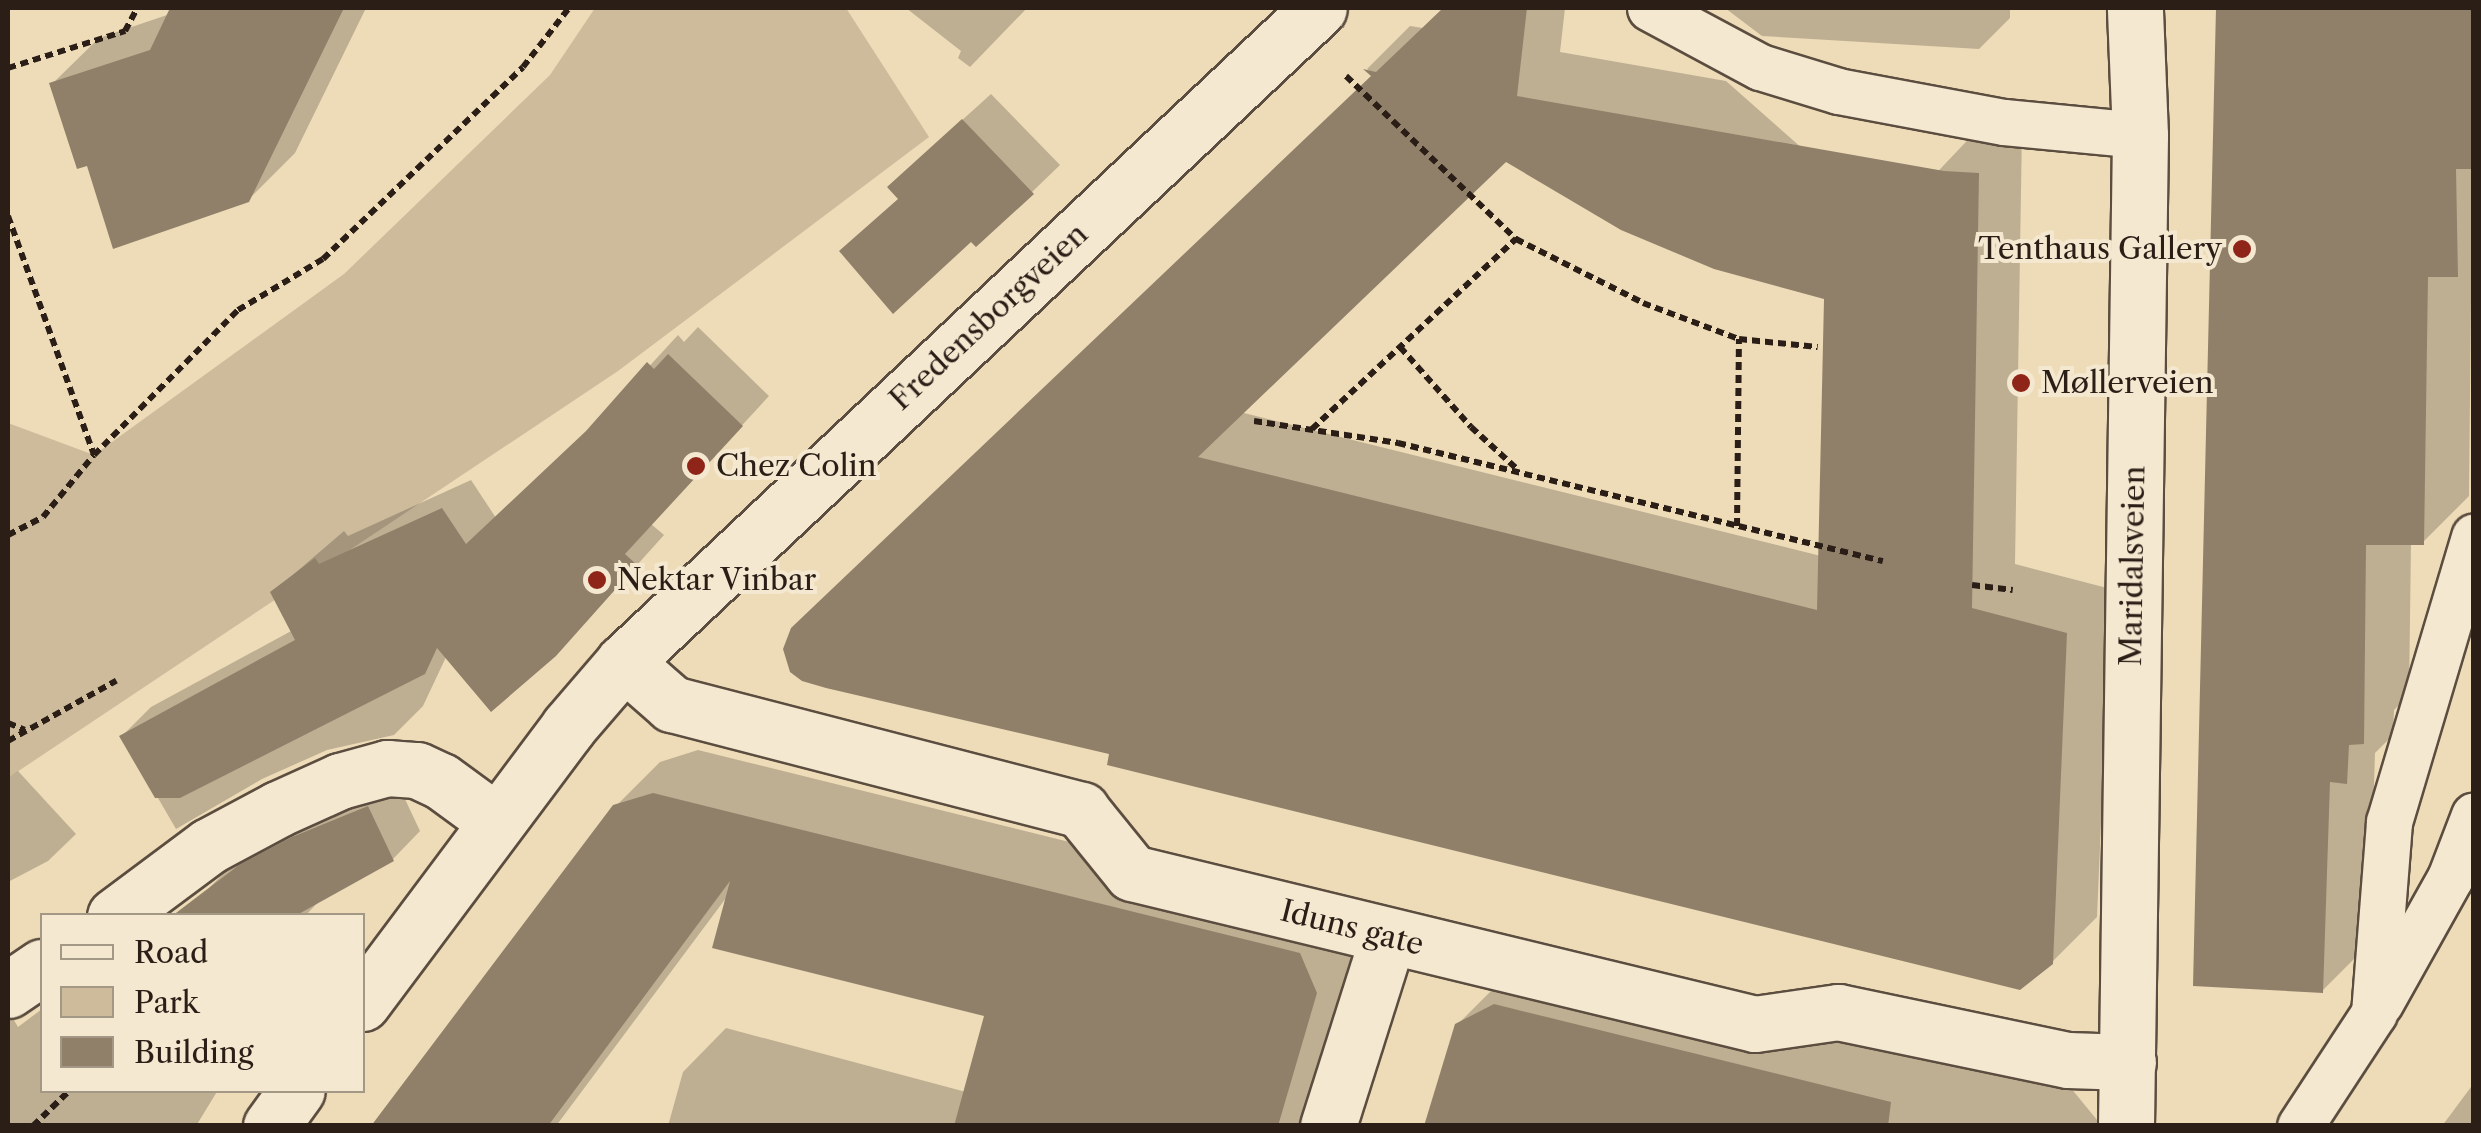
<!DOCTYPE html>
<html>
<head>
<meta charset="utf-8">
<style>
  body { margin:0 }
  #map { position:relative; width:2481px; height:1133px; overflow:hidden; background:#eedbb7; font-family:"Libre Caslon Text",serif }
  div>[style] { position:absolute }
  .green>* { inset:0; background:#cdbb9c }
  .shadow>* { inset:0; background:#0003 }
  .building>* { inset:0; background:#90806a }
  .path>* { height:6px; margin-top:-3px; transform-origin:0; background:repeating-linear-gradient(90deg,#2a1e17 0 8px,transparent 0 13px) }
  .roads { filter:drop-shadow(2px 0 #5b4d3f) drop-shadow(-2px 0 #5b4d3f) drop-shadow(0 2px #5b4d3f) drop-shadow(0 -2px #5b4d3f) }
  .lane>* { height:45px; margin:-22.5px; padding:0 22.5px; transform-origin:22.5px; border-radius:22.5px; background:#f4e8d0 }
  .street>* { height:55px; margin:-27.5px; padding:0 27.5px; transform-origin:27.5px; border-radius:27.5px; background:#f4e8d0 }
  .secondary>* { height:55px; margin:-27.5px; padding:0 27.5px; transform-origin:27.5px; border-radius:27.5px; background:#f4e8d0 }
  .dots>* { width:28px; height:28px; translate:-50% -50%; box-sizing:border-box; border:5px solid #f4e8d0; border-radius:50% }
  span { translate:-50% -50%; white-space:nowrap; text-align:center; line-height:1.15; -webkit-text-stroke:8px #f4e8d0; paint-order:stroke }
  .poi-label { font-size:30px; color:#2a1e17 }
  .right { translate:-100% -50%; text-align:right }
  .left { translate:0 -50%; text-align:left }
  .street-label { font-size:30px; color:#2a1e17 }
  .frame { position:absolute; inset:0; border:10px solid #2a1e17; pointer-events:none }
  .legend { position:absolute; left:40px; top:913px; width:325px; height:180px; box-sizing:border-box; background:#f4e8d0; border:2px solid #a39786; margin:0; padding:12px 18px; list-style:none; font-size:30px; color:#2a1e17 }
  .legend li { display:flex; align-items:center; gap:20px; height:50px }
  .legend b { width:50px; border:2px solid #a39786 }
</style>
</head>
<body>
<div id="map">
  <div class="green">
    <i style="clip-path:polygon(595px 8px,846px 8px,929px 137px,618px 371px,8px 778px,8px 423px,94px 455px,344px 274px,550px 75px)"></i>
  </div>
  <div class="shadow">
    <i style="clip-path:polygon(173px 8px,366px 8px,295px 153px,248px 200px,89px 163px,52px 84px,99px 38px,170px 14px)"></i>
    <i style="clip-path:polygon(906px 8px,1027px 8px,970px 67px,958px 58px,961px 51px)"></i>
    <i style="clip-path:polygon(evenodd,1444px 8px,1565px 8px,1560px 52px,1726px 81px,1888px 224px,1981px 126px,2022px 129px,2015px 564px,2111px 589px,2097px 917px,2052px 962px,1112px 752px,803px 679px,1374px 75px,1367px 69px,1410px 26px,1423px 28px,1444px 8px,1506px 158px,1826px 298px,1821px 556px,1240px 412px,1506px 158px)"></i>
    <i style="clip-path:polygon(1725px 8px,2010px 8px,2010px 18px,1979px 49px,1762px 36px)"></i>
    <i style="clip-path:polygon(2218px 8px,2474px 8px,2469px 496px,2423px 542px,2411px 542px,2409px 695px,2394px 710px,2393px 735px,2375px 753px,2369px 944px,2322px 991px,2209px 538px)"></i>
    <i style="clip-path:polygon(991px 94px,1060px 165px,1032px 192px,971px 238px,900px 198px,918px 160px)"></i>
    <i style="clip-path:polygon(698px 327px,769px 396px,651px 524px,664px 535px,584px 624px,447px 655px,423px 706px,394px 735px,327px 750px,262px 779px,176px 829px,122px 736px,151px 707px,293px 630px,273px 592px,344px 531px,348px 536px,471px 480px,496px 518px,598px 422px,678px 335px,684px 342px)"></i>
    <i style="clip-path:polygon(698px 750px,1344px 910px,1360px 948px,1307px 1126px,668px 1126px,683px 1072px,726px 1028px,966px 1092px,987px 1014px,729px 894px,556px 1126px,374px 1126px,615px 807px,660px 762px)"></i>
    <i style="clip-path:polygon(18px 771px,76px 834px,48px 861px,8px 882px,8px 778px)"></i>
    <i style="clip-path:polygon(396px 780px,420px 831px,393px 859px,322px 898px,305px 916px,227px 916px,210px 887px,238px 859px)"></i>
    <i style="clip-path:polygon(1540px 961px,2070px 1087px,2102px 1126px,1427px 1126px,1457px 1025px,1502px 980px)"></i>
    <i style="clip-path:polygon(42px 1009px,42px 1090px,218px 1090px,196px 1126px,8px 1126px,8px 1010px,18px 1027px)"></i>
    <i style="clip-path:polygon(2474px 1083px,2474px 1126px,2442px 1126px)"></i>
  </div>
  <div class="building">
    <i style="clip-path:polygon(170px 8px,344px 8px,249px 202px,113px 249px,87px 166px,77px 169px,49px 83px,150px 50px)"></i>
    <i style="clip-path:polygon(evenodd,1443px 8px,1527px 8px,1517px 96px,1944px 171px,1979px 173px,1972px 608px,2067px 633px,2053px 964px,2020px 990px,1107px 765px,1109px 754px,826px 688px,802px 681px,790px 672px,783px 649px,791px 628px,1371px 76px,1363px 69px,1376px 72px,1443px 8px,1506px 162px,1621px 230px,1714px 269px,1824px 299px,1817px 610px,1198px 457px,1506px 162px)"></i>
    <i style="clip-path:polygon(2216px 8px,2474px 8px,2474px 169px,2456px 169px,2458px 277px,2428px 277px,2424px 545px,2366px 545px,2364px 744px,2349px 745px,2347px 784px,2330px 782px,2323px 993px,2193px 986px)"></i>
    <i style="clip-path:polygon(962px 119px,1034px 194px,976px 247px,971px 242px,893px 314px,839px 251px,898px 199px,887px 187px)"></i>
    <i style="clip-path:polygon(668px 354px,743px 426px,625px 554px,637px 565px,556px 656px,491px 712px,437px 648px,425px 674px,180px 798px,155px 798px,119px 736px,295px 640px,270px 592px,315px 558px,319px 564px,442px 508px,466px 544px,586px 431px,647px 362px,654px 369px)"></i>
    <i style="clip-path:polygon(653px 793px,1300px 953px,1317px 993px,1278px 1126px,954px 1126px,984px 1016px,712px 948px,730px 881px,548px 1126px,371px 1126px,613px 805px)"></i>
    <i style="clip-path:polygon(368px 806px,394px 861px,295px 916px,172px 916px,239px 865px,292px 837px)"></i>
    <i style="clip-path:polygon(1494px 1004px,1891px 1102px,1888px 1126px,1424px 1126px,1455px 1024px)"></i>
  </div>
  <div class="path">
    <i style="left:8px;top:68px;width:123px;rotate:-17.5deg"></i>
    <i style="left:125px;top:31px;width:26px;rotate:-62deg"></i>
    <i style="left:1346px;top:76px;width:236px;rotate:43.8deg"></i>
    <i style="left:1516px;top:239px;width:142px;rotate:26.7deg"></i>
    <i style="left:1643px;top:303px;width:103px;rotate:20.6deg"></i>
    <i style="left:1739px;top:339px;width:79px;rotate:5.8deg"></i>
    <i style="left:8px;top:216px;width:254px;rotate:70.2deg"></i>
    <i style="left:1400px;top:347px;width:107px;rotate:48.4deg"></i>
    <i style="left:1471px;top:427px;width:62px;rotate:42.4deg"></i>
    <i style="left:1254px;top:421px;width:146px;rotate:8.7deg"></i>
    <i style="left:1398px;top:443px;width:499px;rotate:13.7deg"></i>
    <i style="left:1312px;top:429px;width:279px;rotate:-43deg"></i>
    <i style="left:1737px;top:526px;width:187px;rotate:-89.4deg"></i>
    <i style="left:8px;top:535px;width:39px;rotate:-27deg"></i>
    <i style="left:43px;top:517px;width:80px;rotate:-50.6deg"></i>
    <i style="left:94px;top:455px;width:204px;rotate:-45.2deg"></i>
    <i style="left:238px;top:310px;width:99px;rotate:-31deg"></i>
    <i style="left:323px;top:259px;width:277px;rotate:-43.8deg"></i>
    <i style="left:523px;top:67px;width:75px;rotate:-52.1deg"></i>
    <i style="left:1972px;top:585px;width:41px;rotate:7deg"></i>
    <i style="left:8px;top:723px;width:18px;rotate:22deg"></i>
    <i style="left:8px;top:741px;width:124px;rotate:-29.1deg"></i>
    <i style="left:33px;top:1126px;width:52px;rotate:-44.2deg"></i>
  </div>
  <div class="roads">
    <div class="lane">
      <i style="left:1650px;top:8px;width:125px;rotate:28.2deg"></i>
      <i style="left:1760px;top:67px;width:82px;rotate:17.1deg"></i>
      <i style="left:1838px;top:91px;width:169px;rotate:10.6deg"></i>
      <i style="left:2004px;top:122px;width:137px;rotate:5.5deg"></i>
      <i style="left:2380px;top:1003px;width:143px;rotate:-60.8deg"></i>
      <i style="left:2450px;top:878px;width:67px;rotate:-69.1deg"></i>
      <i style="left:2300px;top:1126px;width:135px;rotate:-56.8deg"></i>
      <i style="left:2374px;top:1013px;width:192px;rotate:-85.5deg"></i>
      <i style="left:2389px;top:822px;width:298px;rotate:-73.4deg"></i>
    </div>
    <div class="street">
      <i style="left:624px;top:662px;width:64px;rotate:41.2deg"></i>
      <i style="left:672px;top:704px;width:423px;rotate:14.5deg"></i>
      <i style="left:1081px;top:810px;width:81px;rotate:51deg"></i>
      <i style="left:1132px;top:873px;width:641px;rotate:13.62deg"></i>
      <i style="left:1755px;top:1024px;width:84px;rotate:-8.2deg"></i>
      <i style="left:1838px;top:1012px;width:235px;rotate:11.8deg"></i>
      <i style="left:2068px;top:1060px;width:60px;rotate:1.9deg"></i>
      <i style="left:115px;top:916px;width:117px;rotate:-36.7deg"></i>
      <i style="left:209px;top:846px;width:78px;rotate:-28.2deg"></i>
      <i style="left:278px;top:809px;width:68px;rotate:-24.3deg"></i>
      <i style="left:340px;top:781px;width:49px;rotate:-15.5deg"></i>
      <i style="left:387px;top:768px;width:30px;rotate:4deg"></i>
      <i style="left:417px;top:770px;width:26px;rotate:25deg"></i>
      <i style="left:441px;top:781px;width:69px;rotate:36.2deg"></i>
      <i style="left:8px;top:990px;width:41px;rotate:-34.1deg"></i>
      <i style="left:1328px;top:1126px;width:198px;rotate:-72.4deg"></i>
    </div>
    <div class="secondary">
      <i style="left:362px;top:1003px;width:346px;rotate:-53.2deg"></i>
      <i style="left:569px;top:726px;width:84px;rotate:-49.3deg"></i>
      <i style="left:624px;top:662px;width:954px;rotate:-43.26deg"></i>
      <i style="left:271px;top:1126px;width:44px;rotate:-54.2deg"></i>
      <i style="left:2126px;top:1126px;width:991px;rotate:-89.19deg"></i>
      <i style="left:2140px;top:135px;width:127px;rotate:-92.3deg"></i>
    </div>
  </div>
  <div class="dots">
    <i style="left:2242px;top:249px;background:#8f2418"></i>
    <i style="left:2021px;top:383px;background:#8f2418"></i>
    <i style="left:696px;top:466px;background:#8f2418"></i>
    <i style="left:597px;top:580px;background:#8f2418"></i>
  </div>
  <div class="poi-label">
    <span class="right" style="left:2222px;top:249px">Tenthaus Gallery</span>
    <span class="left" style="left:2041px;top:383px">Møllerveien</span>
    <span class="left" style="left:716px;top:466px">Chez Colin</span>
    <span class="left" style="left:617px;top:580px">Nektar Vinbar</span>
  </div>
  <div class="street-label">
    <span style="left:989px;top:317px;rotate:-43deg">Fredensborgveien</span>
    <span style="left:2133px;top:566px;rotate:-89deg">Maridalsveien</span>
    <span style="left:1352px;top:928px;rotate:14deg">Iduns gate</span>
  </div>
  <div class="frame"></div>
  <ul class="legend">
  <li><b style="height:12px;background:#f4e8d0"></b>Road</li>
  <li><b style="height:28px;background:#cdbb9c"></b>Park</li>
  <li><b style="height:28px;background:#90806a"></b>Building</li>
  </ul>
</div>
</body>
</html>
